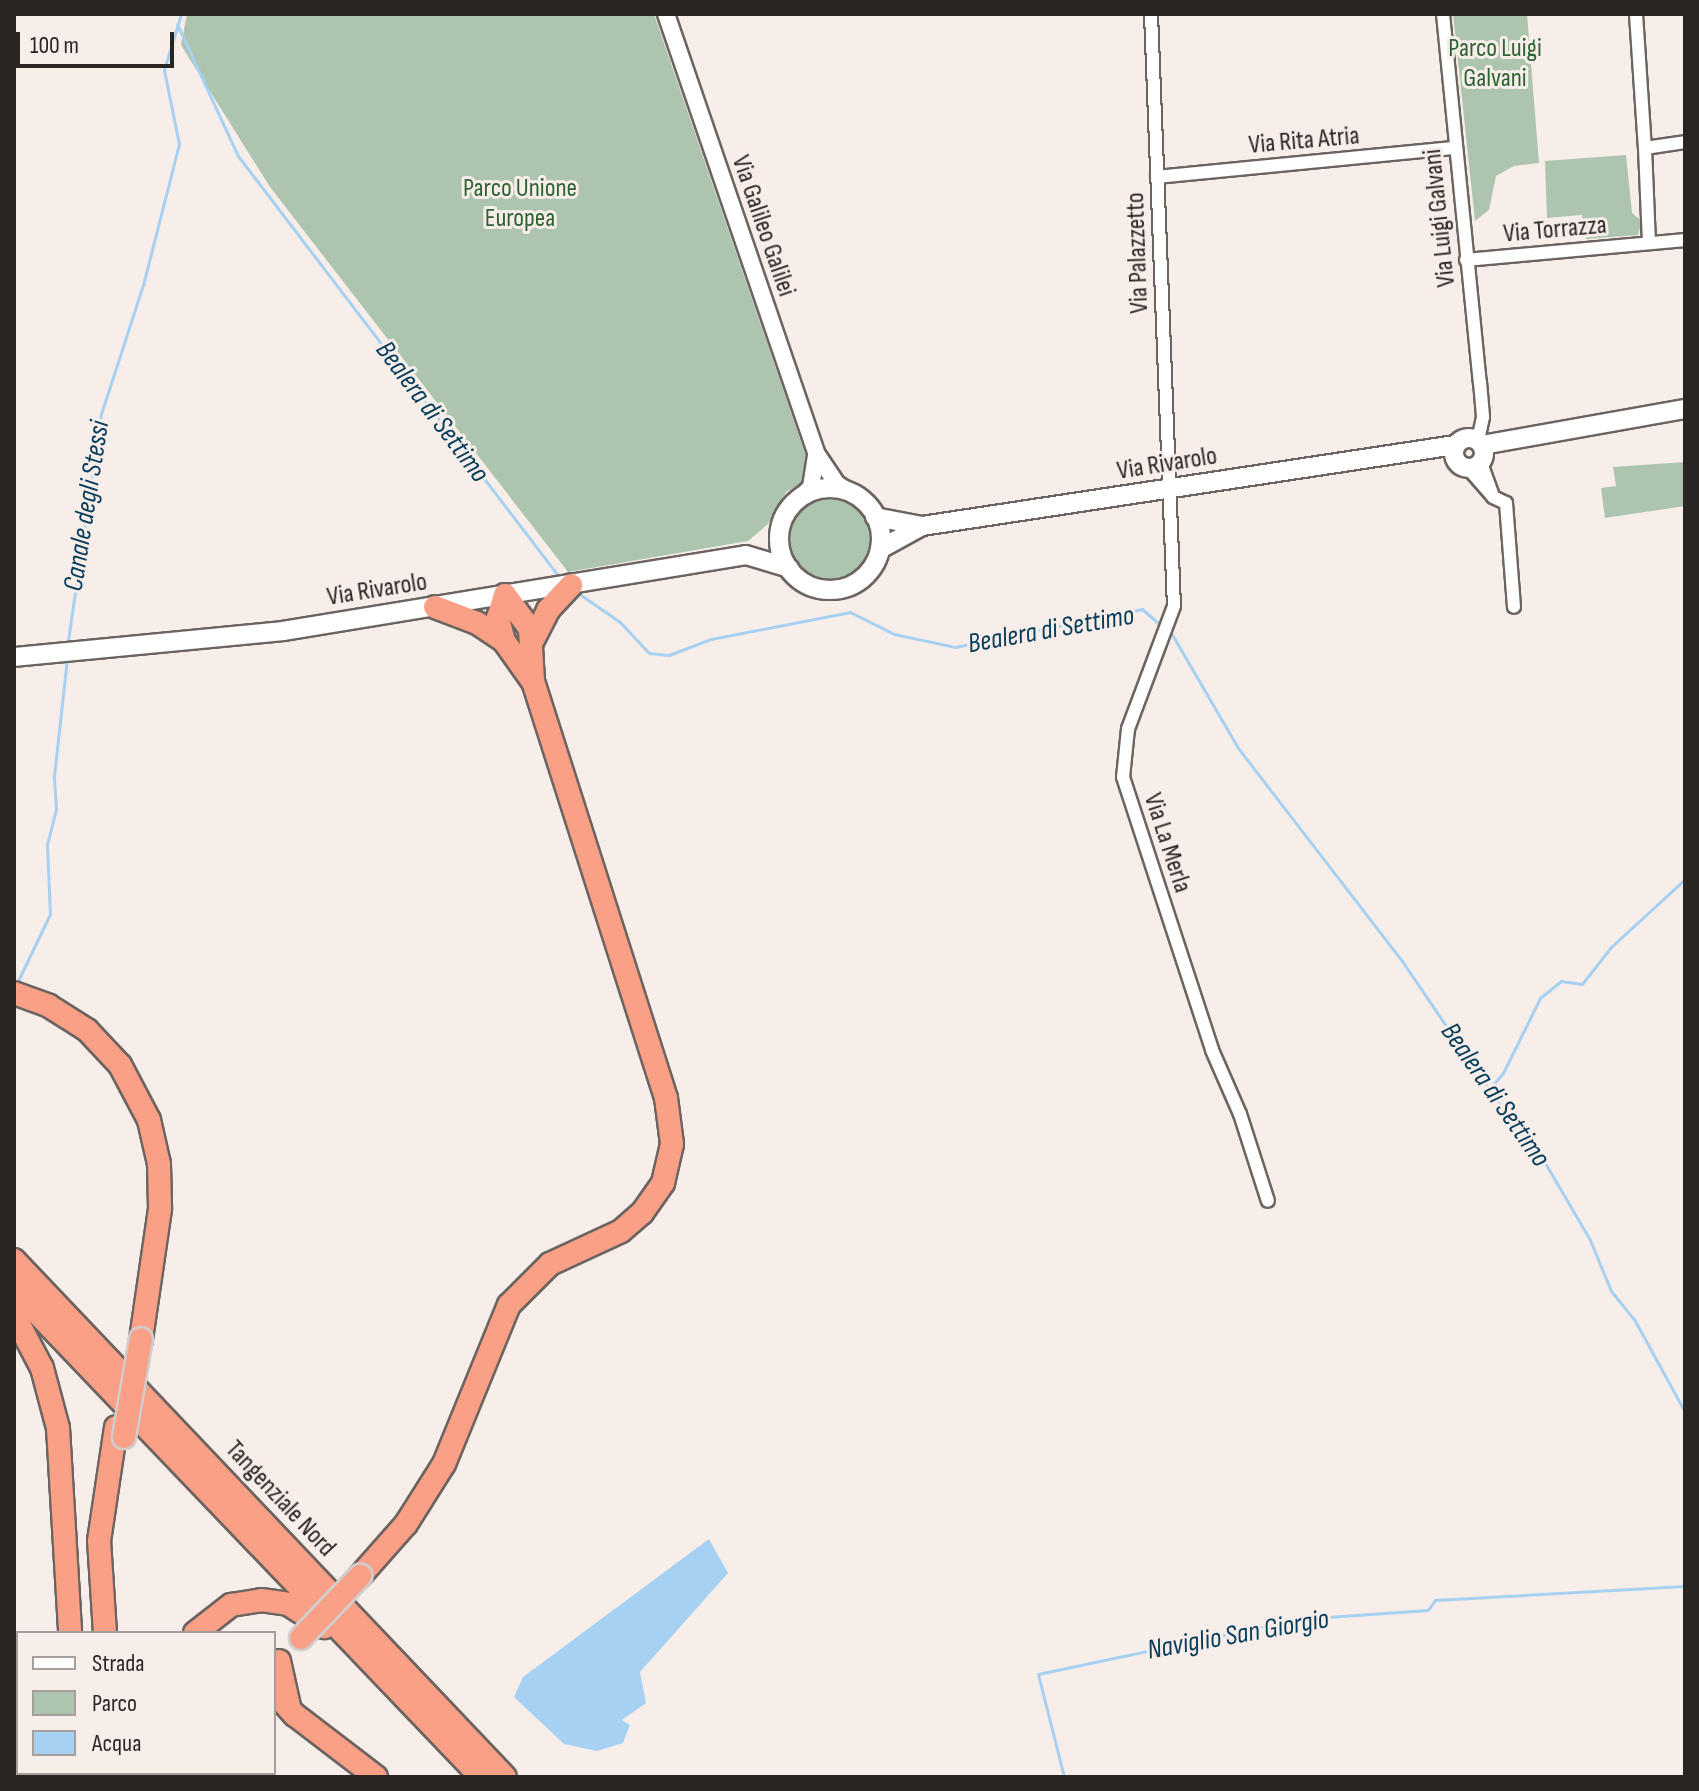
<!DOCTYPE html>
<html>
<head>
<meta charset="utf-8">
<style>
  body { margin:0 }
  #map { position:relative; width:1699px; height:1791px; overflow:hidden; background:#f8eee9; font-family:"Sofia Sans Condensed",sans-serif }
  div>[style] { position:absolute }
  .green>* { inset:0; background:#adc4ae }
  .round { border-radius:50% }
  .water>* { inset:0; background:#a6d1f2 }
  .stream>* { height:3px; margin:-1.5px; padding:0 1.5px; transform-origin:1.5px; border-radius:1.5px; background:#a6d1f2 }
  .roads { filter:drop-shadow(2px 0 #6c6460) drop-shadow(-2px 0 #6c6460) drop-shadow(0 2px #6c6460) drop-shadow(0 -2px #6c6460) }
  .minor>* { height:12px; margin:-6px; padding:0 6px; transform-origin:6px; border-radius:6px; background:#fff }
  .tertiary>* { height:16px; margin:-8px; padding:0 8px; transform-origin:8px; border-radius:8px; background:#fff }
  .secondary>* { height:18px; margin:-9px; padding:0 9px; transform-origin:9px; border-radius:9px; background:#fff }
  .secondary>.ring { margin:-9px; padding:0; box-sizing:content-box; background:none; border:18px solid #fff; border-radius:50% }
  .motorway>* { height:22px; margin:-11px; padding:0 11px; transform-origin:11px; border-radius:11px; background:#f9a086 }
  .bridges { filter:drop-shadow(2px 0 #d0cfcf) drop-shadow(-2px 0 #d0cfcf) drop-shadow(0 2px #d0cfcf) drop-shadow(0 -2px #d0cfcf) }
  .motorway-bridge>* { height:22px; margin:-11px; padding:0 11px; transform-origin:11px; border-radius:11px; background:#f9a086 }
  span { translate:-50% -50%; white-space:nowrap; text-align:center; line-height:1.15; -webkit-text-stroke:6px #f8eee9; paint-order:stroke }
  .park-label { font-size:26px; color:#2d6333 }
  .street-label { font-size:26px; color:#292523 }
  .water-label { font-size:28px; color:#053c5b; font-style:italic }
  .frame { position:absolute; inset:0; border:16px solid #292523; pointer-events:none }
  .legend { position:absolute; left:16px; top:1631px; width:260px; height:144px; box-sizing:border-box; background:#f8eee9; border:2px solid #a59e9a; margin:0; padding:10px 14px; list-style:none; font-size:24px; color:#292523 }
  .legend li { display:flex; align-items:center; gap:16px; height:40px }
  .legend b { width:40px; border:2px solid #a59e9a }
  .scale { position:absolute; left:16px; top:32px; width:158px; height:36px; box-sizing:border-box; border:4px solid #292523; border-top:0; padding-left:10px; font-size:24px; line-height:28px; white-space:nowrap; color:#292523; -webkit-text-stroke:6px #f8eee9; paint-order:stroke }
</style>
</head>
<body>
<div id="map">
  <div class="green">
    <i style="clip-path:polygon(187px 14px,654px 14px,807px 459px,802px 483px,786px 492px,768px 524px,748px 541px,568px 572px,270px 187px,181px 45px)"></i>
    <i style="clip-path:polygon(1453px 14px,1527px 14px,1539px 163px,1514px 166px,1496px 176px,1489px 210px,1475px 221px)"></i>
    <i style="clip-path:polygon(1626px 155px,1632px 213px,1642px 221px,1638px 235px,1586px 239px,1582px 215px,1547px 218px,1545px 161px)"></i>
    <i style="clip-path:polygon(1685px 462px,1685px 506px,1605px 518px,1601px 488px,1616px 486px,1613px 467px)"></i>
    <i class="round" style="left:788px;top:497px;width:84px;height:84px"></i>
  </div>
  <div class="water">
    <i style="clip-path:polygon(709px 1539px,728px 1573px,640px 1672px,646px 1703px,622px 1720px,630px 1725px,623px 1743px,597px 1751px,564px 1744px,514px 1697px,523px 1677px)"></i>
  </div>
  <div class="stream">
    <i style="left:177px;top:24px;width:145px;rotate:65.2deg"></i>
    <i style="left:238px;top:156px;width:531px;rotate:52.66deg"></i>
    <i style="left:578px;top:593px;width:51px;rotate:34.6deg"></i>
    <i style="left:620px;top:622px;width:42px;rotate:46.9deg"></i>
    <i style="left:649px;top:653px;width:20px;rotate:6deg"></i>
    <i style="left:669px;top:655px;width:45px;rotate:-20.9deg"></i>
    <i style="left:711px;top:639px;width:142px;rotate:-11deg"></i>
    <i style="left:850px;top:612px;width:49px;rotate:26.6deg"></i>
    <i style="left:894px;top:634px;width:62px;rotate:12deg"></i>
    <i style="left:955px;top:647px;width:191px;rotate:-11.5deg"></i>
    <i style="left:1142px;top:609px;width:28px;rotate:41deg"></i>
    <i style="left:1170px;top:631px;width:135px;rotate:59.8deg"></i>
    <i style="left:1238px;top:748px;width:269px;rotate:52.4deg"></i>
    <i style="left:1402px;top:961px;width:169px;rotate:55.8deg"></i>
    <i style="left:1497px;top:1101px;width:37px;rotate:44deg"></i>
    <i style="left:1524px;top:1127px;width:131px;rotate:59.7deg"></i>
    <i style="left:1590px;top:1240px;width:55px;rotate:67.6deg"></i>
    <i style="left:1611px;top:1291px;width:36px;rotate:51deg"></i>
    <i style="left:1634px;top:1319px;width:106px;rotate:61.3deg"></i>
    <i style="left:67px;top:647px;width:235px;rotate:-81.7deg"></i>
    <i style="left:101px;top:414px;width:136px;rotate:-72deg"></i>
    <i style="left:143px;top:285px;width:146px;rotate:-75.7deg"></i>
    <i style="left:179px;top:144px;width:76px;rotate:-101.5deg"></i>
    <i style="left:164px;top:70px;width:59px;rotate:-73.1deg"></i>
    <i style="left:16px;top:985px;width:79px;rotate:-64.4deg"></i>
    <i style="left:50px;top:914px;width:69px;rotate:-92.5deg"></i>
    <i style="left:47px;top:845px;width:38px;rotate:-76deg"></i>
    <i style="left:56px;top:808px;width:32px;rotate:-94deg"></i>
    <i style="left:54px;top:776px;width:119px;rotate:-83.7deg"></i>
    <i style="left:1489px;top:1089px;width:21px;rotate:-49deg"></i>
    <i style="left:1503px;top:1073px;width:84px;rotate:-63.7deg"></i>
    <i style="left:1540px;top:998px;width:27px;rotate:-39deg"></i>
    <i style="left:1561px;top:981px;width:21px;rotate:8deg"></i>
    <i style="left:1582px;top:984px;width:47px;rotate:-51.9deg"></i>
    <i style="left:1611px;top:947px;width:100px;rotate:-42.6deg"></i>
    <i style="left:1064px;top:1777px;width:106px;rotate:-104.2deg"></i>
    <i style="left:1038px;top:1674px;width:267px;rotate:-11.9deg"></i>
    <i style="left:1299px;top:1619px;width:129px;rotate:-4deg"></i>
    <i style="left:1428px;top:1610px;width:12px;rotate:-55deg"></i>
    <i style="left:1435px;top:1600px;width:250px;rotate:-3.2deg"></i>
  </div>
  <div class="roads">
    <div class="minor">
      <i style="left:1151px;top:14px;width:592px;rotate:87.78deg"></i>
      <i style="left:1174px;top:606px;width:131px;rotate:110.5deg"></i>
      <i style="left:1128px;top:729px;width:48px;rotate:95.9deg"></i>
      <i style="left:1123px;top:777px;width:287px;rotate:71.9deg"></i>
      <i style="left:1212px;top:1050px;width:70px;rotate:66.4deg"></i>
      <i style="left:1240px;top:1114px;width:91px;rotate:72.2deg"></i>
      <i style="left:1443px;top:14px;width:370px;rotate:84.3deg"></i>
      <i style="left:1480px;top:382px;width:35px;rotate:85deg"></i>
      <i style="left:1483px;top:417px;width:24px;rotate:102deg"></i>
      <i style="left:1636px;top:14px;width:134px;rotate:86.2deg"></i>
      <i style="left:1157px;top:177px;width:299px;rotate:-5.6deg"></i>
      <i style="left:1649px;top:243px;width:95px;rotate:-92.4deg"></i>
      <i style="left:1645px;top:148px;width:40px;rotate:-8.5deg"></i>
      <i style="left:1466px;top:260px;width:220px;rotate:-5.2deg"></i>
      <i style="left:1481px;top:463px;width:33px;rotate:70deg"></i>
      <i style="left:1468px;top:468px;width:38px;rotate:49deg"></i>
      <i style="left:1493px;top:497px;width:14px;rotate:25deg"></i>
      <i style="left:1506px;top:503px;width:104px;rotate:85.6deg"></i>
    </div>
    <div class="tertiary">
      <i style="left:666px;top:14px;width:464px;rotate:71.1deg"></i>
      <i style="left:816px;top:453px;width:37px;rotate:56deg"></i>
      <i style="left:837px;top:484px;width:19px;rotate:32deg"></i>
      <i style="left:797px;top:501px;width:20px;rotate:-45deg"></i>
      <i style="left:811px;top:487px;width:32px;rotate:-81deg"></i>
    </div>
    <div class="secondary">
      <i class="ring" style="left:1454px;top:438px;width:12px;height:12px"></i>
      <i style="left:1482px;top:445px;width:206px;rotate:-10.1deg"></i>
      <i class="ring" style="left:779px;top:488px;width:84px;height:84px"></i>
      <i style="left:875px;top:517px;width:48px;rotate:10.8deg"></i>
      <i style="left:922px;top:526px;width:539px;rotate:-8.64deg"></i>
      <i style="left:880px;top:549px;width:48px;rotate:-28.7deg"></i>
      <i style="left:14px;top:657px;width:270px;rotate:-5.5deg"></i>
      <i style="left:283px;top:631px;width:469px;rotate:-9.3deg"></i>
      <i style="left:746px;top:555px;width:45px;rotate:16.8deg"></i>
    </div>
    <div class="motorway">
      <i style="left:533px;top:640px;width:34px;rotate:-63deg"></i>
      <i style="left:548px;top:610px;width:34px;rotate:-47deg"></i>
      <i style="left:504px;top:641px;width:24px;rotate:-105deg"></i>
      <i style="left:498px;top:618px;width:24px;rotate:-73deg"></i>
      <i style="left:505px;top:595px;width:42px;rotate:53.7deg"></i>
      <i style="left:530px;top:629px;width:52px;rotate:86.7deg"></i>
      <i style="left:14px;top:993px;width:37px;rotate:20deg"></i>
      <i style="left:49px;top:1006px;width:45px;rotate:32.3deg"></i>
      <i style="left:87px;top:1030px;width:48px;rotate:46.7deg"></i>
      <i style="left:120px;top:1065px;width:62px;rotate:62.2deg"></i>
      <i style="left:149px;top:1120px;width:45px;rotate:77.2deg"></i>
      <i style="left:159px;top:1164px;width:45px;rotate:88.7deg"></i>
      <i style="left:160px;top:1209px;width:131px;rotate:98.3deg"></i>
      <i style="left:14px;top:1260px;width:713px;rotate:46.48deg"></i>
      <i style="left:14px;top:1289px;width:675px;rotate:46.26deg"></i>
      <i style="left:14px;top:1315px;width:60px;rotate:62.2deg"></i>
      <i style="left:42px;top:1368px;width:62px;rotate:75.1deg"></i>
      <i style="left:58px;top:1428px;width:205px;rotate:86.6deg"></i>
      <i style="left:360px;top:1576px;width:69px;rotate:-48.5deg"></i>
      <i style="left:406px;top:1524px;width:71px;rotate:-57.7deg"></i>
      <i style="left:444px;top:1464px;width:172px;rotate:-67.8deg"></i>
      <i style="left:509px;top:1305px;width:58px;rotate:-45deg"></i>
      <i style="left:550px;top:1264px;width:78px;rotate:-24.9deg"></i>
      <i style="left:621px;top:1231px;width:28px;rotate:-41deg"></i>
      <i style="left:642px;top:1213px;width:37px;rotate:-55deg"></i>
      <i style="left:663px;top:1183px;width:40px;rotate:-77deg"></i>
      <i style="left:672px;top:1144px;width:46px;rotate:-97.4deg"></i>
      <i style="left:666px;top:1098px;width:437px;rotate:-107.7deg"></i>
      <i style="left:533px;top:682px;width:50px;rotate:-125.3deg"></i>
      <i style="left:504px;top:641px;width:32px;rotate:-146deg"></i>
      <i style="left:477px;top:623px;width:45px;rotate:-159.1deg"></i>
      <i style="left:105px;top:1633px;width:92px;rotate:-93.7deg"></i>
      <i style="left:99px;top:1541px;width:115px;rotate:-81.5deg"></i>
      <i style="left:195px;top:1633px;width:46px;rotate:-37.9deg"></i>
      <i style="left:231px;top:1605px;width:30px;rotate:-9deg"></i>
      <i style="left:261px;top:1600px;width:27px;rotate:8deg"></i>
      <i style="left:288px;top:1604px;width:43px;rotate:32.6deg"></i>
      <i style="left:279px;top:1661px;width:46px;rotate:77.5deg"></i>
      <i style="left:274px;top:1692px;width:31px;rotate:48deg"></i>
      <i style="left:295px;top:1715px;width:102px;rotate:37.4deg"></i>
      <i style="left:132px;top:1773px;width:5px;rotate:53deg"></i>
      <i style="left:215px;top:1773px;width:5px;rotate:53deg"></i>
      <i style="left:172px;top:1777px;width:6px;rotate:-45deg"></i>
    </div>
  </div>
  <div class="bridges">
    <div class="motorway-bridge">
      <i style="left:124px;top:1437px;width:99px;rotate:-80.2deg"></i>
      <i style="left:301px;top:1638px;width:86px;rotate:-46.4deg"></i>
    </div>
  </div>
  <div class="park-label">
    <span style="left:1495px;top:64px">Parco Luigi<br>Galvani</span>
    <span style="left:520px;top:204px">Parco Unione<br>Europea</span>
  </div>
  <div class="street-label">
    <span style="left:1304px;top:141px;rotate:-5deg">Via Rita Atria</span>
    <span style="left:1440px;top:218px;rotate:-96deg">Via Luigi Galvani</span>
    <span style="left:763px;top:226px;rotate:71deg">Via Galileo Galilei</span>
    <span style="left:1555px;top:230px;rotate:-5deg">Via Torrazza</span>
    <span style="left:1138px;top:253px;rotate:-92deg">Via Palazzetto</span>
    <span style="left:1167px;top:464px;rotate:-9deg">Via Rivarolo</span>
    <span style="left:377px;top:590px;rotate:-9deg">Via Rivarolo</span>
    <span style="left:1167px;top:843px;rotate:72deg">Via La Merla</span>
    <span style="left:280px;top:1499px;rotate:47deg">Tangenziale Nord</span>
  </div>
  <div class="water-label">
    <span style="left:432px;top:412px;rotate:53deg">Bealera di Settimo</span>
    <span style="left:87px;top:506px;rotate:-81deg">Canale degli Stessi</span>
    <span style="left:1051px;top:630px;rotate:-10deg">Bealera di Settimo</span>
    <span style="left:1495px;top:1095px;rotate:55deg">Bealera di Settimo</span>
    <span style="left:1238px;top:1635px;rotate:-10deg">Naviglio San Giorgio</span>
  </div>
  <div class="frame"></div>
  <ul class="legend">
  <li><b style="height:10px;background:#fff"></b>Strada</li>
  <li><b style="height:22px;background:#adc4ae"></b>Parco</li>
  <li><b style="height:22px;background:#a6d1f2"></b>Acqua</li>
  </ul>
  <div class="scale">100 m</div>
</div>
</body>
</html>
